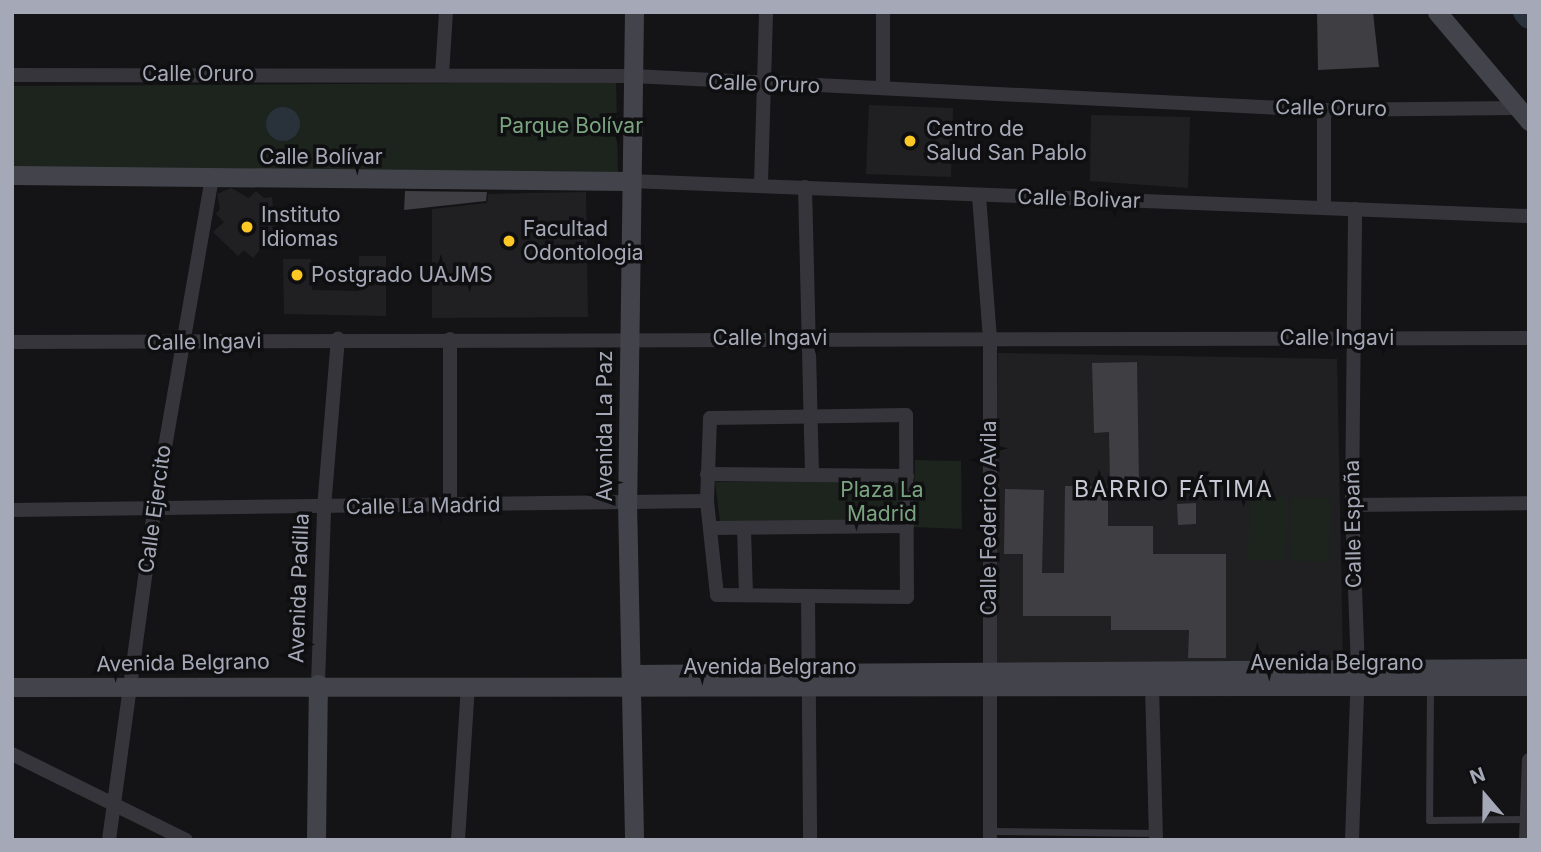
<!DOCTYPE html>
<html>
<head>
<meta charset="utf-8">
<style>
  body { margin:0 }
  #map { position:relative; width:1541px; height:852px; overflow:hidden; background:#141416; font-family:Inter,sans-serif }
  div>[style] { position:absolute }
  .built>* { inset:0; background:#202023 }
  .green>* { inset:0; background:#1c241d }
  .water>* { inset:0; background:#29313a }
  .round { border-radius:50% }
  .river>* { height:24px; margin:-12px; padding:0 12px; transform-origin:12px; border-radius:12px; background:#29313a }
  .building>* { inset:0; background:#3e3e43 }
  .lane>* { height:7px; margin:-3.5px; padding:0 3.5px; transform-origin:3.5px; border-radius:3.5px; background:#35353b }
  .street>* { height:14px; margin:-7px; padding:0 7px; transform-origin:7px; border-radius:7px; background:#35353b }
  .secondary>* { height:19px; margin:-9.5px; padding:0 9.5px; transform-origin:9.5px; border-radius:9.5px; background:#43444b }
  .dots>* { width:19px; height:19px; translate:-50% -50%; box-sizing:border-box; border:4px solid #0f0f11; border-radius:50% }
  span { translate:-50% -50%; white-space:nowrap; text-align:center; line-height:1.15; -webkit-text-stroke:7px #0f0f11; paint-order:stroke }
  .street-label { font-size:21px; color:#a5a9b7 }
  .park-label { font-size:21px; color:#7aa380 }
  .poi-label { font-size:21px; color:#a5a9b7 }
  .left { translate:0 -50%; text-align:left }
  .neighbourhood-label { font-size:23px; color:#c6c8d3; letter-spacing:2px }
  .frame { position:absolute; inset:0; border:14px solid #a5a9b7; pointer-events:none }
  .north { position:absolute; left:1450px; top:761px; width:70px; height:70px; -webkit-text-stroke:5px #0f0f11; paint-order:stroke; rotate:340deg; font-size:19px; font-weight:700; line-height:28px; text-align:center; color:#a5a9b7 }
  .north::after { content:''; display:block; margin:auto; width:24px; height:32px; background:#a5a9b7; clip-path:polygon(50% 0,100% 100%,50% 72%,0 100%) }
</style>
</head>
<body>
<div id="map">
  <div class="built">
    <i style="clip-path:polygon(869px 105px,953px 108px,951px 177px,866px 174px)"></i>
    <i style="clip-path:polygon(1091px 115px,1190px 117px,1188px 188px,1090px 181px)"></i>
    <i style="clip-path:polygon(231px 188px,249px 198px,256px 191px,264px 198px,272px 197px,276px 232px,253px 258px,244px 250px,238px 256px,213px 232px,224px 222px,216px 214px,220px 209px,217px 194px)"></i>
    <i style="clip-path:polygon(586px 192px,588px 317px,432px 318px,432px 209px,487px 203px,488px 194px)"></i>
    <i style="clip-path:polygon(359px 256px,386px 256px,386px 316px,284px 314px,283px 259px,311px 259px,312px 290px,359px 291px)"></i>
    <i style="clip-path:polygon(998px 353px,1337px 359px,1343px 664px,991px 664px)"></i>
  </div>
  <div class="green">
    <i style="clip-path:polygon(616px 82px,618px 172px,12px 167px,12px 86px)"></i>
    <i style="clip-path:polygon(915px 460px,961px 461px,962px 529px,913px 527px)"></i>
    <i style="clip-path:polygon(904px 479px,905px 523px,720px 521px,715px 482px)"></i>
    <i style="clip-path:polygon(1250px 496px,1288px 497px,1286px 561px,1248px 560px)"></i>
    <i style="clip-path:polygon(1292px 497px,1331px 498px,1329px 562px,1291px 561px)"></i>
  </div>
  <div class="water">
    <i class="round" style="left:266px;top:107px;width:34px;height:34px"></i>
  </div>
  <div class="river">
    <i style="left:1525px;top:12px;width:6px;rotate:51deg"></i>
  </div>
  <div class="building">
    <i style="clip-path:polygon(1317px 12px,1373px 12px,1379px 67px,1318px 70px)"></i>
    <i style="clip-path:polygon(405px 191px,487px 192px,486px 201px,404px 210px)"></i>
    <i style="clip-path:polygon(1137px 362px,1139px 482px,1110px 483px,1109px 432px,1094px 433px,1092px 363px)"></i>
    <i style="clip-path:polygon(1065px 486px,1108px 486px,1108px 526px,1153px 526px,1153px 554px,1226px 554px,1226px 658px,1188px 658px,1189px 630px,1111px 630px,1111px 616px,1023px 616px,1023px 554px,1004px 554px,1005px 489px,1044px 490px,1042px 573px,1064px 573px)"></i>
    <i style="clip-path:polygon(1196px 503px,1196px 524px,1178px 525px,1177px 504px)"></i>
  </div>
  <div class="lane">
    <i style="left:1430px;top:687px;width:133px;rotate:90.4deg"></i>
    <i style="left:1429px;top:820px;width:100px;rotate:-0.6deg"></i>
    <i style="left:990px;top:831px;width:167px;rotate:0.7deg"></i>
  </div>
  <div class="street">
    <i style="left:442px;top:74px;width:62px;rotate:-86.3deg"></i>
    <i style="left:12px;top:75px;width:621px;rotate:0.09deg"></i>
    <i style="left:633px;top:76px;width:692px;rotate:2.82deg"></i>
    <i style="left:1324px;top:110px;width:192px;rotate:-0.6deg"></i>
    <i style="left:883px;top:86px;width:74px;rotate:-90deg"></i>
    <i style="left:630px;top:181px;width:900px;rotate:2.23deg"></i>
    <i style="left:761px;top:183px;width:171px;rotate:-88.3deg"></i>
    <i style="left:805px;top:187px;width:287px;rotate:88.6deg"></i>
    <i style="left:979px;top:196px;width:142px;rotate:85.6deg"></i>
    <i style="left:990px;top:338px;width:502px;rotate:90deg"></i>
    <i style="left:1324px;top:206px;width:96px;rotate:-90deg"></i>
    <i style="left:450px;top:339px;width:167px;rotate:90deg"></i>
    <i style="left:12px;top:342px;width:1517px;rotate:-0.15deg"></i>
    <i style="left:906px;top:415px;width:182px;rotate:89.7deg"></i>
    <i style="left:907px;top:597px;width:190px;rotate:-179.4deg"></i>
    <i style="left:717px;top:595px;width:95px;rotate:-96.1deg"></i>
    <i style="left:707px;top:501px;width:83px;rotate:-87.9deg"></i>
    <i style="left:710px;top:418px;width:196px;rotate:-0.9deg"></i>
    <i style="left:707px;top:474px;width:200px;rotate:0.6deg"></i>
    <i style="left:1352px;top:505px;width:177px;rotate:-0.6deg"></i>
    <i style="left:12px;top:510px;width:695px;rotate:-0.74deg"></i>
    <i style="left:711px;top:528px;width:196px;rotate:-0.6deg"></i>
    <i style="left:744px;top:528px;width:67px;rotate:88.3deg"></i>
    <i style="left:808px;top:597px;width:243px;rotate:89.5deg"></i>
    <i style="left:318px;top:684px;width:176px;rotate:-88deg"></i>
    <i style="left:324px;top:508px;width:170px;rotate:-85.3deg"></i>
    <i style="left:1152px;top:686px;width:154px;rotate:88.5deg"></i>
    <i style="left:12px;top:754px;width:194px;rotate:26.3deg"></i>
    <i style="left:109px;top:840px;width:333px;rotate:-82.2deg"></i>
    <i style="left:154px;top:510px;width:336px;rotate:-80.1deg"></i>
    <i style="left:458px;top:840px;width:155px;rotate:-86.3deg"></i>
    <i style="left:1352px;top:840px;width:170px;rotate:-88deg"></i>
    <i style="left:1358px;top:670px;width:165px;rotate:-92.1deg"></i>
    <i style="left:1352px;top:505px;width:296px;rotate:-89.4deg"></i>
    <i style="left:1526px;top:840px;width:80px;rotate:-87.9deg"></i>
  </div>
  <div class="secondary">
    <i style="left:634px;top:12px;width:490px;rotate:90.8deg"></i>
    <i style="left:627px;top:502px;width:338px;rotate:88.8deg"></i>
    <i style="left:1437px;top:12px;width:143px;rotate:49.8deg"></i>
    <i style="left:12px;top:175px;width:618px;rotate:0.56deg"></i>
    <i style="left:631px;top:674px;width:898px;rotate:-0.38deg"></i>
    <i style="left:12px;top:687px;width:1517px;rotate:-0.04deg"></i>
    <i style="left:316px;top:840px;width:156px;rotate:-89.3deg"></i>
  </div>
  <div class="dots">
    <i style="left:910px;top:141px;background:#fdc725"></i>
    <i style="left:247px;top:227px;background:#fdc725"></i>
    <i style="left:509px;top:241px;background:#fdc725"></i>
    <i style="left:297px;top:275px;background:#fdc725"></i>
  </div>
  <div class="street-label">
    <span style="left:198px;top:74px">Calle Oruro</span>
    <span style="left:764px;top:84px;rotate:2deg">Calle Oruro</span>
    <span style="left:1331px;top:108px;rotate:1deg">Calle Oruro</span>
    <span style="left:321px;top:157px">Calle Bolívar</span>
    <span style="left:1079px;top:199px;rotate:2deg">Calle Bolivar</span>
    <span style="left:770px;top:338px">Calle Ingavi</span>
    <span style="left:1337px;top:338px">Calle Ingavi</span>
    <span style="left:204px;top:342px;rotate:-1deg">Calle Ingavi</span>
    <span style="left:605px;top:426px;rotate:-90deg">Avenida La Paz</span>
    <span style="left:423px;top:506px;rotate:-1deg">Calle La Madrid</span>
    <span style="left:155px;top:509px;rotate:-82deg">Calle Ejercito</span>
    <span style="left:989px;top:518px;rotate:-90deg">Calle Federico Avila</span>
    <span style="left:1353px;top:524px;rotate:-91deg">Calle España</span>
    <span style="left:299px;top:588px;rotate:-88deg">Avenida Padilla</span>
    <span style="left:183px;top:663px;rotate:-1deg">Avenida Belgrano</span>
    <span style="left:1337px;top:663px">Avenida Belgrano</span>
    <span style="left:770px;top:667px">Avenida Belgrano</span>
  </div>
  <div class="park-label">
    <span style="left:571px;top:126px">Parque Bolívar</span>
    <span style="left:882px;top:502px">Plaza La<br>Madrid</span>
  </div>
  <div class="poi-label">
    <span class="left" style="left:926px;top:141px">Centro de<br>Salud San Pablo</span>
    <span class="left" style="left:261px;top:227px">Instituto<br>Idiomas</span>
    <span class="left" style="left:523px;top:241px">Facultad<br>Odontologia</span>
    <span class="left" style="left:311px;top:275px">Postgrado UAJMS</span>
  </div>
  <div class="neighbourhood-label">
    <span style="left:1174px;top:489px">BARRIO FÁTIMA</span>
  </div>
  <div class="frame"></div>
  <div class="north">N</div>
</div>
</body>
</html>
